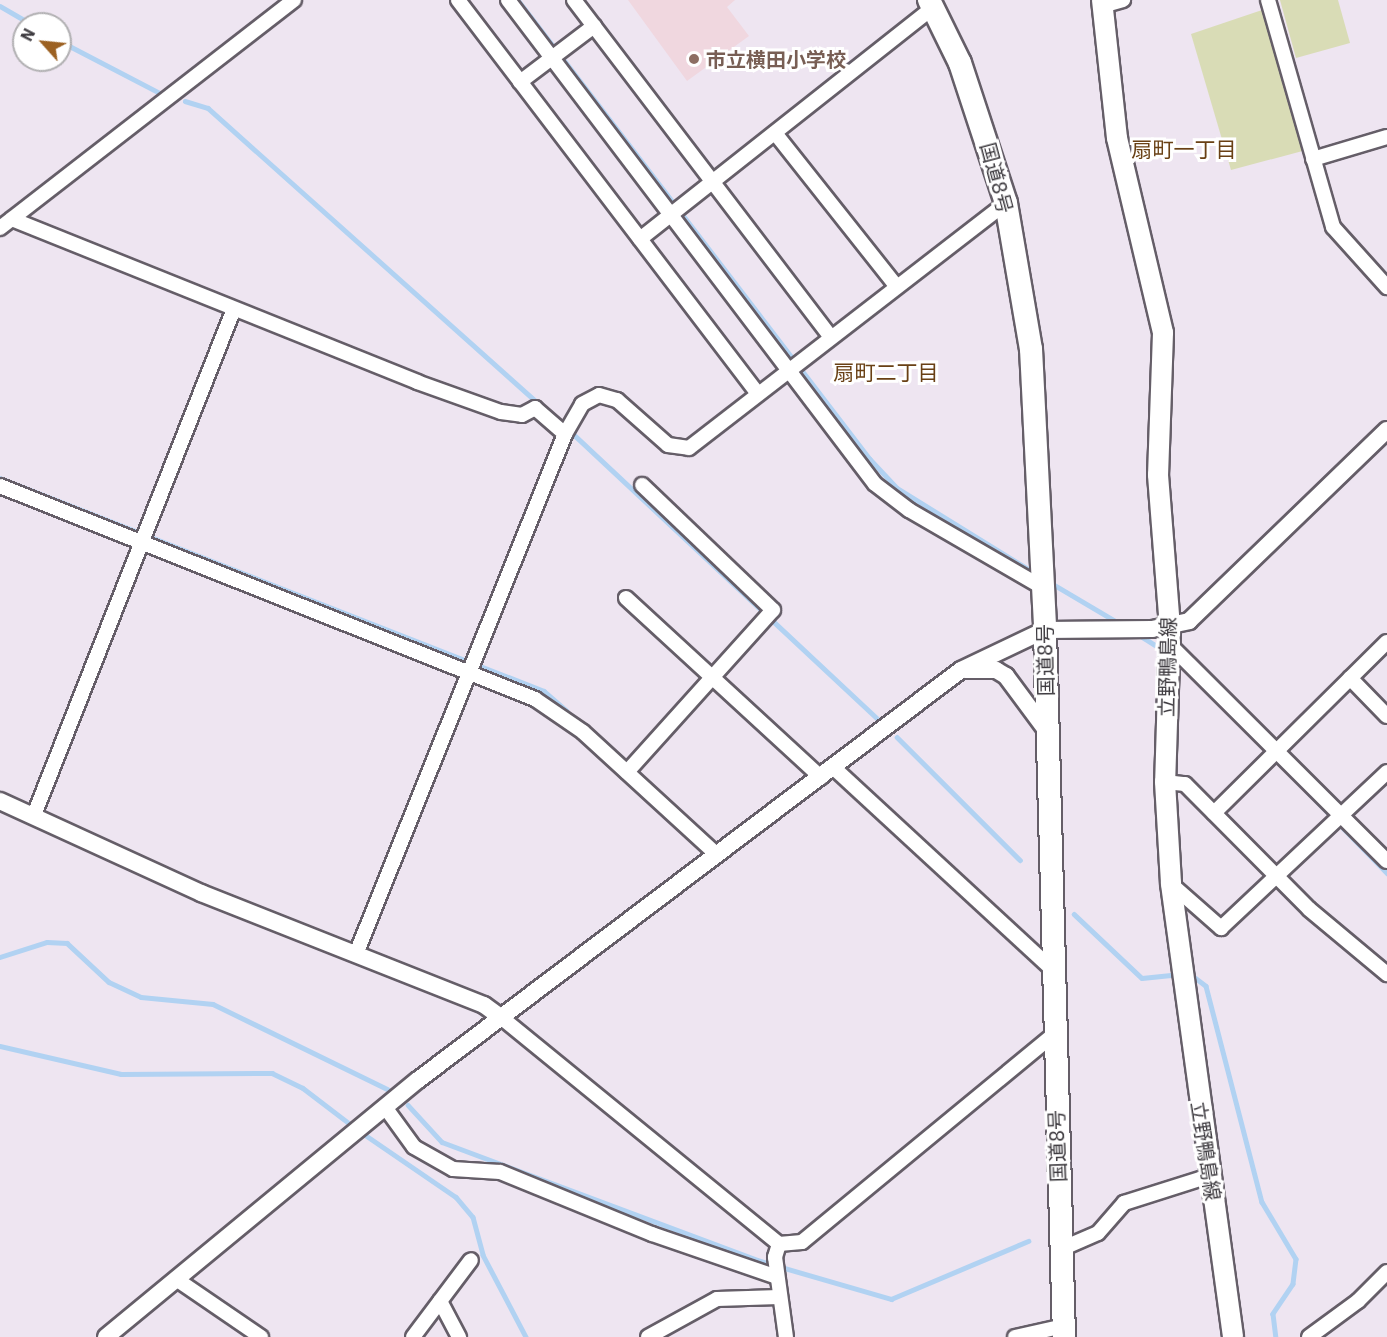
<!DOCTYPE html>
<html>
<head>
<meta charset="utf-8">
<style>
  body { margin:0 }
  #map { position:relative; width:1387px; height:1337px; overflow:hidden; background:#eee5f1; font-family:"IBM Plex Sans","Noto Sans JP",sans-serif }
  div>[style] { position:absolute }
  .education>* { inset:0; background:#f0d7df }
  .green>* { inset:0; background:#d9dcb6 }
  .stream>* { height:4.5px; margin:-2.25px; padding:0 2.25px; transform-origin:2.25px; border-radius:2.25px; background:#b1d2f2 }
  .roads { filter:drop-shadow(2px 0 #655e68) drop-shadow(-2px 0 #655e68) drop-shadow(0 2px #655e68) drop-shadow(0 -2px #655e68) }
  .minor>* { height:14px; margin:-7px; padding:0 7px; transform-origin:7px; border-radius:7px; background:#fff }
  .tertiary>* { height:16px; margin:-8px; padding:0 8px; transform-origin:8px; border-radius:8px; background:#fff }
  .secondary>* { height:20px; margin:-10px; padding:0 10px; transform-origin:10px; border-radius:10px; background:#fff }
  .trunk>* { height:22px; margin:-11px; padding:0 11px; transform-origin:11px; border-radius:11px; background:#fff }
  .dots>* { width:16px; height:16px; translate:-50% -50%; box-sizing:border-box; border:3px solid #fff; border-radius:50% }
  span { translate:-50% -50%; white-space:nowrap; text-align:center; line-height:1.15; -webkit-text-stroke:6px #fff; paint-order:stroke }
  .education-label { font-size:20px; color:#785e54; font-weight:700 }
  .left { translate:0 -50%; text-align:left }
  .street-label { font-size:20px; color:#3d3a3f }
  .neighbourhood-label { font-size:21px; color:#694015 }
  .north { position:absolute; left:12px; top:12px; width:60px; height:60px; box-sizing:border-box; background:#fff; border:2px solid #b1b0b2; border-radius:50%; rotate:297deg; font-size:16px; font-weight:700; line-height:24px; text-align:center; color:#3d3a3f }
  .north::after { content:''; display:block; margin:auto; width:21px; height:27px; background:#9c6122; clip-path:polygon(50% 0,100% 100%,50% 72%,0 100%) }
</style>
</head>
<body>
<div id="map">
  <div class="education">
    <i style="clip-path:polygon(628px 0,735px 0,727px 7px,749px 36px,687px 81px)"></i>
  </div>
  <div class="green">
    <i style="clip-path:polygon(1280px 0,1338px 0,1350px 43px,1296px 58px)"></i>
    <i style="clip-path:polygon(1268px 8px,1310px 149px,1231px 170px,1191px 34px)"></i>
  </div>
  <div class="stream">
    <i style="left:518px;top:0;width:578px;rotate:52.52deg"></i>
    <i style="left:870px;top:459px;width:40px;rotate:47deg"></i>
    <i style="left:897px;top:488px;width:163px;rotate:31.7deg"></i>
    <i style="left:0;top:6px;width:36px;rotate:30deg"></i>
    <i style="left:60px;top:41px;width:113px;rotate:27.5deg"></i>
    <i style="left:185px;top:101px;width:24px;rotate:17deg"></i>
    <i style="left:208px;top:108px;width:445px;rotate:41.8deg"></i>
    <i style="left:569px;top:430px;width:423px;rotate:43.1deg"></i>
    <i style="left:0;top:478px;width:584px;rotate:21.38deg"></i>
    <i style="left:544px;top:691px;width:30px;rotate:41deg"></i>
    <i style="left:1051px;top:583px;width:79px;rotate:30.5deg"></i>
    <i style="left:1139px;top:635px;width:31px;rotate:32deg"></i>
    <i style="left:897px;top:737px;width:174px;rotate:45deg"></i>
    <i style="left:1307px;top:791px;width:115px;rotate:45.7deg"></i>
    <i style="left:1074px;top:914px;width:93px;rotate:43.3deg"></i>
    <i style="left:1142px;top:978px;width:36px;rotate:-6deg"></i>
    <i style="left:0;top:957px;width:49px;rotate:-17.7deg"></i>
    <i style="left:47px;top:942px;width:20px;rotate:3deg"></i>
    <i style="left:67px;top:943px;width:57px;rotate:42.9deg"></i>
    <i style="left:109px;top:982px;width:35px;rotate:25deg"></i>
    <i style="left:141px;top:997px;width:72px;rotate:5.6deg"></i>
    <i style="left:213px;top:1004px;width:194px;rotate:26deg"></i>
    <i style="left:1189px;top:973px;width:21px;rotate:37deg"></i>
    <i style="left:1206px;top:986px;width:223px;rotate:75.5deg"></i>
    <i style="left:1262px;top:1202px;width:66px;rotate:59.2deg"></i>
    <i style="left:1296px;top:1259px;width:25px;rotate:97deg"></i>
    <i style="left:1293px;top:1284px;width:36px;rotate:124deg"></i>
    <i style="left:1273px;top:1314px;width:23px;rotate:83deg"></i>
    <i style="left:0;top:1046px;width:124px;rotate:13deg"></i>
    <i style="left:121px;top:1074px;width:151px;rotate:-0.4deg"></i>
    <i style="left:272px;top:1073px;width:34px;rotate:26deg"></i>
    <i style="left:303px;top:1088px;width:64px;rotate:37.4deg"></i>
    <i style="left:408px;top:1105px;width:50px;rotate:47.4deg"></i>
    <i style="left:442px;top:1142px;width:336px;rotate:20.5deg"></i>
    <i style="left:757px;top:1260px;width:140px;rotate:16.2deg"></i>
    <i style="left:891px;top:1299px;width:149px;rotate:-22.9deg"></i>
    <i style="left:361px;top:1132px;width:115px;rotate:34.4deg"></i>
    <i style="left:456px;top:1197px;width:26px;rotate:50deg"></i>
    <i style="left:473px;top:1217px;width:39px;rotate:75deg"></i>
    <i style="left:483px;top:1255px;width:93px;rotate:62.3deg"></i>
  </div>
  <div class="roads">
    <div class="minor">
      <i style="left:458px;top:0;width:493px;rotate:52.7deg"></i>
      <i style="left:508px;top:0;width:607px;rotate:52.83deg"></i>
      <i style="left:875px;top:484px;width:43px;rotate:37.4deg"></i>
      <i style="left:909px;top:510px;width:154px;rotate:30.1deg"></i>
      <i style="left:574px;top:0;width:424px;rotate:52.7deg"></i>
      <i style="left:1268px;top:0;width:236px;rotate:74deg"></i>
      <i style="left:1333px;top:227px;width:81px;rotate:48deg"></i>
      <i style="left:1102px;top:6px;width:22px;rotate:-16deg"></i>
      <i style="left:520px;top:82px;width:93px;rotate:-37.1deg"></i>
      <i style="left:775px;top:133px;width:196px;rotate:51.6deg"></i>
      <i style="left:1313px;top:159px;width:77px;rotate:-16.6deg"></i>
      <i style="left:12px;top:219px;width:437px;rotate:21.9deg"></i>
      <i style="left:417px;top:382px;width:89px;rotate:19.7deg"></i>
      <i style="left:501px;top:412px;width:21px;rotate:8deg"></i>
      <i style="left:522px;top:415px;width:15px;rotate:-28deg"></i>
      <i style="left:535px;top:408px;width:40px;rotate:41deg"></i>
      <i style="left:0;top:228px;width:372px;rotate:-37.8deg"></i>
      <i style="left:640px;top:239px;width:373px;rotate:-38.3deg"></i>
      <i style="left:0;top:486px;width:576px;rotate:21.71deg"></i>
      <i style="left:535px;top:699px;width:58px;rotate:34.5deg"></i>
      <i style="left:583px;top:732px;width:180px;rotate:42.5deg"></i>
      <i style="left:626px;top:598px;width:265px;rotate:42.6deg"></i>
      <i style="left:1170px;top:645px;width:306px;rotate:44.9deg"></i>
      <i style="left:1350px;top:678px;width:53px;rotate:45.8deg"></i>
      <i style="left:834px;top:768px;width:294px;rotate:42.7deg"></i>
      <i style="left:627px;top:772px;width:218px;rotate:-48deg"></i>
      <i style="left:773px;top:610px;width:181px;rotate:-136.3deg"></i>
      <i style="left:1165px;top:782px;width:20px;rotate:6deg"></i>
      <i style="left:1185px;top:784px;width:176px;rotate:45.2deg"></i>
      <i style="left:1309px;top:909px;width:102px;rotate:39.8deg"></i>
      <i style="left:1214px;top:813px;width:243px;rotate:-44.7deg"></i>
      <i style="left:34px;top:815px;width:542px;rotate:-68.45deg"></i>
      <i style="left:1171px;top:884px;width:67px;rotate:41.3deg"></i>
      <i style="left:1221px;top:928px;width:228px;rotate:-43.2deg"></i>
      <i style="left:356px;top:954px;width:560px;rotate:-68.1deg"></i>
      <i style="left:565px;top:434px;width:34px;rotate:-60deg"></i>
      <i style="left:582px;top:404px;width:19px;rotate:-28deg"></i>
      <i style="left:599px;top:395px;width:19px;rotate:16deg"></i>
      <i style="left:617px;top:400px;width:68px;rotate:41.4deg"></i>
      <i style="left:668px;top:445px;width:21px;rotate:8deg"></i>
      <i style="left:689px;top:448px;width:401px;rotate:-37.7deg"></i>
      <i style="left:502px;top:1018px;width:357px;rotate:39.2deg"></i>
      <i style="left:779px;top:1244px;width:23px;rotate:-5deg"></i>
      <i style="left:802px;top:1242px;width:324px;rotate:-39.5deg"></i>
      <i style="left:385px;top:1107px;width:49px;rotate:54.1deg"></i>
      <i style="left:414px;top:1147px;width:45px;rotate:29.4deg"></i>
      <i style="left:453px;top:1169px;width:47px;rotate:3.7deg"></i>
      <i style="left:500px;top:1172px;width:164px;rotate:22.2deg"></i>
      <i style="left:652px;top:1234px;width:132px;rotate:19deg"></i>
      <i style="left:779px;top:1244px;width:14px;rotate:107deg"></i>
      <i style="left:775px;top:1257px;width:81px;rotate:82.2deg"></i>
      <i style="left:1061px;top:1249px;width:40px;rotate:-23.4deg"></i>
      <i style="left:1098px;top:1233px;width:40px;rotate:-49deg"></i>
      <i style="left:1124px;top:1203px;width:89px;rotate:-17.6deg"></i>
      <i style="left:176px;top:1279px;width:103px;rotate:34.3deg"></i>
      <i style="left:440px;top:1301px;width:41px;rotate:62.2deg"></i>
      <i style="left:413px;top:1337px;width:96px;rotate:-53deg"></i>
      <i style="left:648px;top:1337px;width:79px;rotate:-28.8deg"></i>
      <i style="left:717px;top:1299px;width:62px;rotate:-1.8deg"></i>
      <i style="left:1015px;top:1337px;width:50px;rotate:-12.7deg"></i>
      <i style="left:1309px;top:1337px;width:61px;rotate:-36.3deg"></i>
      <i style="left:1358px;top:1301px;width:41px;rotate:-45deg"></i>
    </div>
    <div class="tertiary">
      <i style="left:965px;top:670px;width:31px"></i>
      <i style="left:996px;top:670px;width:12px;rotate:31deg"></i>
      <i style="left:1006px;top:676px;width:67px;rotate:53.5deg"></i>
      <i style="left:0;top:801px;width:221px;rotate:24.6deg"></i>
      <i style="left:201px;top:893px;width:304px;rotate:21.6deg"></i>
      <i style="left:484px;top:1005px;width:22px;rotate:36deg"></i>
      <i style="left:106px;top:1337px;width:404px;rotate:-39.5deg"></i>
      <i style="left:418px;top:1080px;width:680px;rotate:-37.06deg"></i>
      <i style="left:961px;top:670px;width:93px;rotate:-25.5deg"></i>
      <i style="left:1045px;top:630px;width:107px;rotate:-0.5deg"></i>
      <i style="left:1152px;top:629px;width:38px;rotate:-12deg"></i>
      <i style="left:1189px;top:621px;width:275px;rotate:-44deg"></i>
    </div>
    <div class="secondary">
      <i style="left:1102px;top:0;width:139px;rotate:83.8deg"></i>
      <i style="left:1117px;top:138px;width:200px;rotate:76.7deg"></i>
      <i style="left:1163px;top:333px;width:142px;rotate:92deg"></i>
      <i style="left:1158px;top:475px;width:152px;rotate:85.5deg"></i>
      <i style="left:1170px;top:627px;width:155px;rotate:91.8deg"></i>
      <i style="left:1165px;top:782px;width:102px;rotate:86.6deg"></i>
      <i style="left:1171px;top:884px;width:457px;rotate:82.2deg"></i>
    </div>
    <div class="trunk">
      <i style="left:929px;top:0;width:70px;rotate:63.8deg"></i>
      <i style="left:960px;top:63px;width:147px;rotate:71.8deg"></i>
      <i style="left:1006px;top:203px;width:148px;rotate:80.3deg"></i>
      <i style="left:1031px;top:349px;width:281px;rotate:87.1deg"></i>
      <i style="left:1045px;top:630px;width:707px;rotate:88.46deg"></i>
    </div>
  </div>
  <div class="dots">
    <i style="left:694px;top:59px;background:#8d6e63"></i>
  </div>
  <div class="education-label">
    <span class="left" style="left:706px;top:59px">市立横田小学校</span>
  </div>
  <div class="street-label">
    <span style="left:997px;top:178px;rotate:75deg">国道8号</span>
    <span style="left:1045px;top:660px;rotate:-91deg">国道8号</span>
    <span style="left:1167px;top:667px;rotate:-89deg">立野鴨島線</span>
    <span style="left:1057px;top:1146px;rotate:-92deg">国道8号</span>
    <span style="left:1206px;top:1151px;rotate:81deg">立野鴨島線</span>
  </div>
  <div class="neighbourhood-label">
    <span style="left:1184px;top:149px">扇町一丁目</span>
    <span style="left:886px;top:372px">扇町二丁目</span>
  </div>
  <div class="north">N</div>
</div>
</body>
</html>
